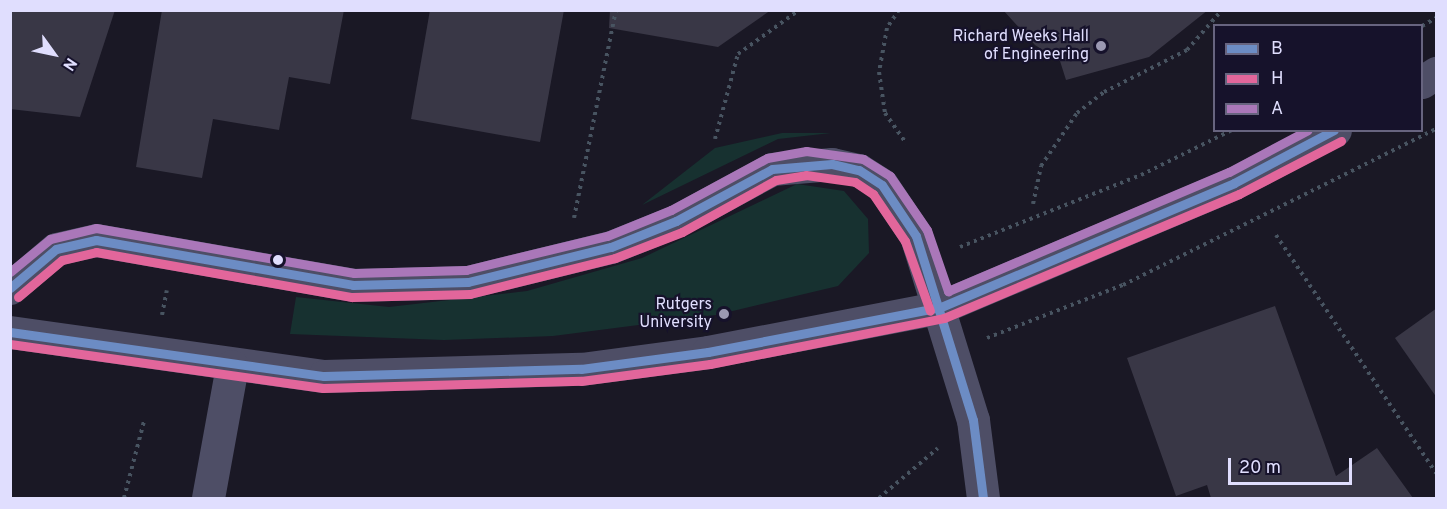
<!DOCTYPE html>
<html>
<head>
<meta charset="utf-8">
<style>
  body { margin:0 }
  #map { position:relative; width:1447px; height:509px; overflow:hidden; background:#1a1825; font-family:Overpass,sans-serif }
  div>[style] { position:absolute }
  .green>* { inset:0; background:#173130 }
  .building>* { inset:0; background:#393746 }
  .path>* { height:4px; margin-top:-2px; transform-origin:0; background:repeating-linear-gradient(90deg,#485461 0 3px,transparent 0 7.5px) }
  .minor>* { height:33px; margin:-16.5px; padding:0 16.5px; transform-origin:16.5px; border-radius:16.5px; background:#4e4e66 }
  .bus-1>* { height:9px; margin:-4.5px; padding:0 4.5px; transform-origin:4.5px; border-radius:4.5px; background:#6c8cc4 }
  .bus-2>* { height:9px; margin:-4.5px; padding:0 4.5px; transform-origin:4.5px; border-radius:4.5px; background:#e2669b }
  .bus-3>* { height:9px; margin:-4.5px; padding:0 4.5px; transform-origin:4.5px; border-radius:4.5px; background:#aa77b9 }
  .dots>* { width:16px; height:16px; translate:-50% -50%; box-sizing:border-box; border:3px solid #16122b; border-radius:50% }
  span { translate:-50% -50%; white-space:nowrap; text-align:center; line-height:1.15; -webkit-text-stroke:4.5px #16122b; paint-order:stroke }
  .poi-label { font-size:16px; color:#e0defe }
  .right { translate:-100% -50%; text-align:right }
  .frame { position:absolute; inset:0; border:12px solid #e0defe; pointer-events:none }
  .legend { position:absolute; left:1213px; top:24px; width:210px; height:108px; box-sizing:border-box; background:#16122b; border:2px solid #67647f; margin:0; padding:8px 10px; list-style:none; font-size:18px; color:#e0defe }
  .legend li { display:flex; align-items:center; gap:12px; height:30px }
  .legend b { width:30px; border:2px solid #67647f }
  .north { position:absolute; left:24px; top:24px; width:60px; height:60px; -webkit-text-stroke:4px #16122b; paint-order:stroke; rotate:123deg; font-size:16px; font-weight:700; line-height:24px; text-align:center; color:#e0defe }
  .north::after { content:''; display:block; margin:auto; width:21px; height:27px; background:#e0defe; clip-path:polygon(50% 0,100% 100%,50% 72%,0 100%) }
  .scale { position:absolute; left:1228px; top:458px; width:124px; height:27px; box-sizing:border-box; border:3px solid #e0defe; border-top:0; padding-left:8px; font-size:18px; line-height:21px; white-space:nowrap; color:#e0defe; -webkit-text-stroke:4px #16122b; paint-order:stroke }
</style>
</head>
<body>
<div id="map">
  <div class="green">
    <i style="clip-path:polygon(782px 133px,831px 133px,778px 139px,642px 205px,715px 148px)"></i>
    <i style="clip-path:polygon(797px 184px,844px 191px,868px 219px,869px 253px,838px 286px,716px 315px,553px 336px,444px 340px,290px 334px,296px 297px,389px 307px,527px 291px,642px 258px)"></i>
  </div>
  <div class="building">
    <i style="clip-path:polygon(10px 10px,115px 10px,80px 117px,10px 109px)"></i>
    <i style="clip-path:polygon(162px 10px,344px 10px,330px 84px,289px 77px,279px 130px,213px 119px,202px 178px,136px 167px)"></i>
    <i style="clip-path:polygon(430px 10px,564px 10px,540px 142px,411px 119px)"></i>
    <i style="clip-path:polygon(610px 10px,771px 10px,718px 47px,609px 28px)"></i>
    <i style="clip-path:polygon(1003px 10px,1208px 10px,1149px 57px,1066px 80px,1060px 61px,1035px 45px)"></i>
    <i style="clip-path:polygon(1275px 306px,1336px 476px,1377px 448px,1413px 498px,1211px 498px,1207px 485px,1176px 496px,1127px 358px)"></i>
    <i style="clip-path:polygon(1437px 308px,1437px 398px,1395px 338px)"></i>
  </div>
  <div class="path">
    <i style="left:899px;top:10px;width:22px;rotate:124deg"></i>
    <i style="left:887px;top:28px;width:45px;rotate:100.3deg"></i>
    <i style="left:879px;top:72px;width:41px;rotate:81.7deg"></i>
    <i style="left:885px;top:113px;width:37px;rotate:55deg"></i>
    <i style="left:1422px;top:26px;width:16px;rotate:-30deg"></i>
    <i style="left:715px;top:139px;width:88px;rotate:-74.9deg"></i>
    <i style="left:738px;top:54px;width:75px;rotate:-35.8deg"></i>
    <i style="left:1033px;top:204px;width:39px;rotate:-78deg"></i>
    <i style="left:1041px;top:166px;width:64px;rotate:-55.8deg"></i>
    <i style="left:1077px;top:113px;width:34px;rotate:-38deg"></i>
    <i style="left:1104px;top:92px;width:93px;rotate:-26.8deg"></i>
    <i style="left:1187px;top:50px;width:53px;rotate:-48.8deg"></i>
    <i style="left:574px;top:218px;width:212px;rotate:-78.6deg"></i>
    <i style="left:1276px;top:235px;width:287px;rotate:56.1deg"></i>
    <i style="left:960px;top:247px;width:195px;rotate:-21.7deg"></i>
    <i style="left:1141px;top:175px;width:102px;rotate:-26.3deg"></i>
    <i style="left:162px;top:315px;width:25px;rotate:-79deg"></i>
    <i style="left:987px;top:338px;width:146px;rotate:-21.3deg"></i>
    <i style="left:1123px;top:285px;width:350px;rotate:-26.5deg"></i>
    <i style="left:124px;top:498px;width:80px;rotate:-75.4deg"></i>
    <i style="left:879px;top:498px;width:77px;rotate:-40.3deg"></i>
  </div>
  <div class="minor">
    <i style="left:1422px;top:82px;width:17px;rotate:-33deg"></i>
    <i style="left:10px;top:288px;width:60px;rotate:-40.3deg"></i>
    <i style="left:56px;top:249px;width:41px;rotate:-12.7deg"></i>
    <i style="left:96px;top:240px;width:261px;rotate:9.9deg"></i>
    <i style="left:353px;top:285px;width:115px;rotate:-1.5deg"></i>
    <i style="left:468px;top:282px;width:147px;rotate:-13.8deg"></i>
    <i style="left:611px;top:247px;width:70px;rotate:-21.8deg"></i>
    <i style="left:676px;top:221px;width:109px;rotate:-28.4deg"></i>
    <i style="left:772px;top:169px;width:60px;rotate:-4.8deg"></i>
    <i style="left:832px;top:164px;width:28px;rotate:13deg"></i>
    <i style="left:859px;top:170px;width:27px;rotate:33deg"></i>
    <i style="left:882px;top:185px;width:61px;rotate:56.3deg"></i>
    <i style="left:916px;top:236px;width:193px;rotate:72.8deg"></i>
    <i style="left:973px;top:420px;width:79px;rotate:82.7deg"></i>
    <i style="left:10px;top:332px;width:317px;rotate:8deg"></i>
    <i style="left:324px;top:376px;width:257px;rotate:-1.6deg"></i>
    <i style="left:581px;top:369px;width:128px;rotate:-7.6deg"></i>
    <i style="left:708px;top:352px;width:237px;rotate:-10.9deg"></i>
    <i style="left:941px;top:307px;width:318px;rotate:-22.9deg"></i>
    <i style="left:1234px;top:183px;width:114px;rotate:-27.7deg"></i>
    <i style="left:208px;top:498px;width:134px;rotate:-79.7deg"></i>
  </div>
  <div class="bus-1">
    <i style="left:10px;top:288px;width:60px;rotate:-40.3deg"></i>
    <i style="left:56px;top:249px;width:41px;rotate:-12.7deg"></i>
    <i style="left:96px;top:240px;width:261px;rotate:9.9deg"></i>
    <i style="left:353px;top:285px;width:115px;rotate:-1.5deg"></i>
    <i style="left:468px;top:282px;width:147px;rotate:-13.8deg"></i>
    <i style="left:611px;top:247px;width:70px;rotate:-21.8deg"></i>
    <i style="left:676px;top:221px;width:109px;rotate:-28.4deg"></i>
    <i style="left:772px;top:169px;width:60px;rotate:-4.8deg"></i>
    <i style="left:832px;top:164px;width:28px;rotate:13deg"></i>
    <i style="left:859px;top:170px;width:27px;rotate:33deg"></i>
    <i style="left:882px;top:185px;width:61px;rotate:56.3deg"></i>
    <i style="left:916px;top:236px;width:193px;rotate:72.8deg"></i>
    <i style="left:973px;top:420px;width:79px;rotate:82.7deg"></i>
    <i style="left:10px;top:332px;width:317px;rotate:8deg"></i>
    <i style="left:324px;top:376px;width:257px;rotate:-1.6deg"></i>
    <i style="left:581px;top:369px;width:128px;rotate:-7.6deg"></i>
    <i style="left:708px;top:352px;width:237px;rotate:-10.9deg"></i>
    <i style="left:941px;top:307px;width:318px;rotate:-22.9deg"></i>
    <i style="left:1234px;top:183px;width:113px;rotate:-27.9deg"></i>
  </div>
  <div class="bus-2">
    <i style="left:18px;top:297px;width:57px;rotate:-40.1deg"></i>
    <i style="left:62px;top:260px;width:35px;rotate:-13deg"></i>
    <i style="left:96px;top:252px;width:260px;rotate:10deg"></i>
    <i style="left:352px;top:297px;width:118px;rotate:-1.5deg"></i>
    <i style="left:470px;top:294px;width:149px;rotate:-13.9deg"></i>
    <i style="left:615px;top:258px;width:72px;rotate:-21.2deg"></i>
    <i style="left:682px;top:232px;width:107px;rotate:-29deg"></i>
    <i style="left:776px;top:180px;width:30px;rotate:-9deg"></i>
    <i style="left:806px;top:175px;width:49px;rotate:8.1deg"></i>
    <i style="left:855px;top:182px;width:22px;rotate:34deg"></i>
    <i style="left:873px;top:194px;width:57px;rotate:55.8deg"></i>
    <i style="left:905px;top:241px;width:74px;rotate:70.3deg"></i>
    <i style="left:10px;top:344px;width:316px;rotate:8deg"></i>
    <i style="left:323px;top:388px;width:258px;rotate:-1.6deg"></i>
    <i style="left:581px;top:381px;width:130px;rotate:-7.5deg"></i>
    <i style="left:710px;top:364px;width:238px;rotate:-11.1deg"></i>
    <i style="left:944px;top:318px;width:320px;rotate:-22.8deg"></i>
    <i style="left:1239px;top:194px;width:115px;rotate:-27.5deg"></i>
  </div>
  <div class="bus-3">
    <i style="left:10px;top:272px;width:52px;rotate:-39.5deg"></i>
    <i style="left:50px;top:239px;width:47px;rotate:-13.4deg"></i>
    <i style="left:96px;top:228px;width:262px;rotate:9.9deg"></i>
    <i style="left:354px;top:273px;width:112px;rotate:-1.5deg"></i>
    <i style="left:466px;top:270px;width:145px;rotate:-13.6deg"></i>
    <i style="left:607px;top:236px;width:69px;rotate:-22.1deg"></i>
    <i style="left:671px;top:210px;width:109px;rotate:-28.4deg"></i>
    <i style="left:767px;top:158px;width:40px;rotate:-10deg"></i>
    <i style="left:806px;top:151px;width:58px;rotate:8deg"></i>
    <i style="left:863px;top:159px;width:32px;rotate:32deg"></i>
    <i style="left:890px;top:176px;width:65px;rotate:55.6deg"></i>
    <i style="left:927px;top:230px;width:65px;rotate:71deg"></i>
    <i style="left:948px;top:291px;width:305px;rotate:-23deg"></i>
    <i style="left:1229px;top:172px;width:89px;rotate:-28deg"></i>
  </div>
  <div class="dots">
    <i style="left:1101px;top:46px;background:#9b99b2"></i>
    <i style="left:278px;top:260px;background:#e0defe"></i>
    <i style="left:724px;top:314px;background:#9b99b2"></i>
  </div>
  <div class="poi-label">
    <span class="right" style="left:1089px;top:46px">Richard Weeks Hall<br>of Engineering</span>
    <span class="right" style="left:712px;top:314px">Rutgers<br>University</span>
  </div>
  <div class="frame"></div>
  <ul class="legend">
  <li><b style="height:8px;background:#6c8cc4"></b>B</li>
  <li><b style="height:8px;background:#e2669b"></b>H</li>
  <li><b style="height:8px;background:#aa77b9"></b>A</li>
  </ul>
  <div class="north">N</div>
  <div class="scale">20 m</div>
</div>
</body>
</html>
